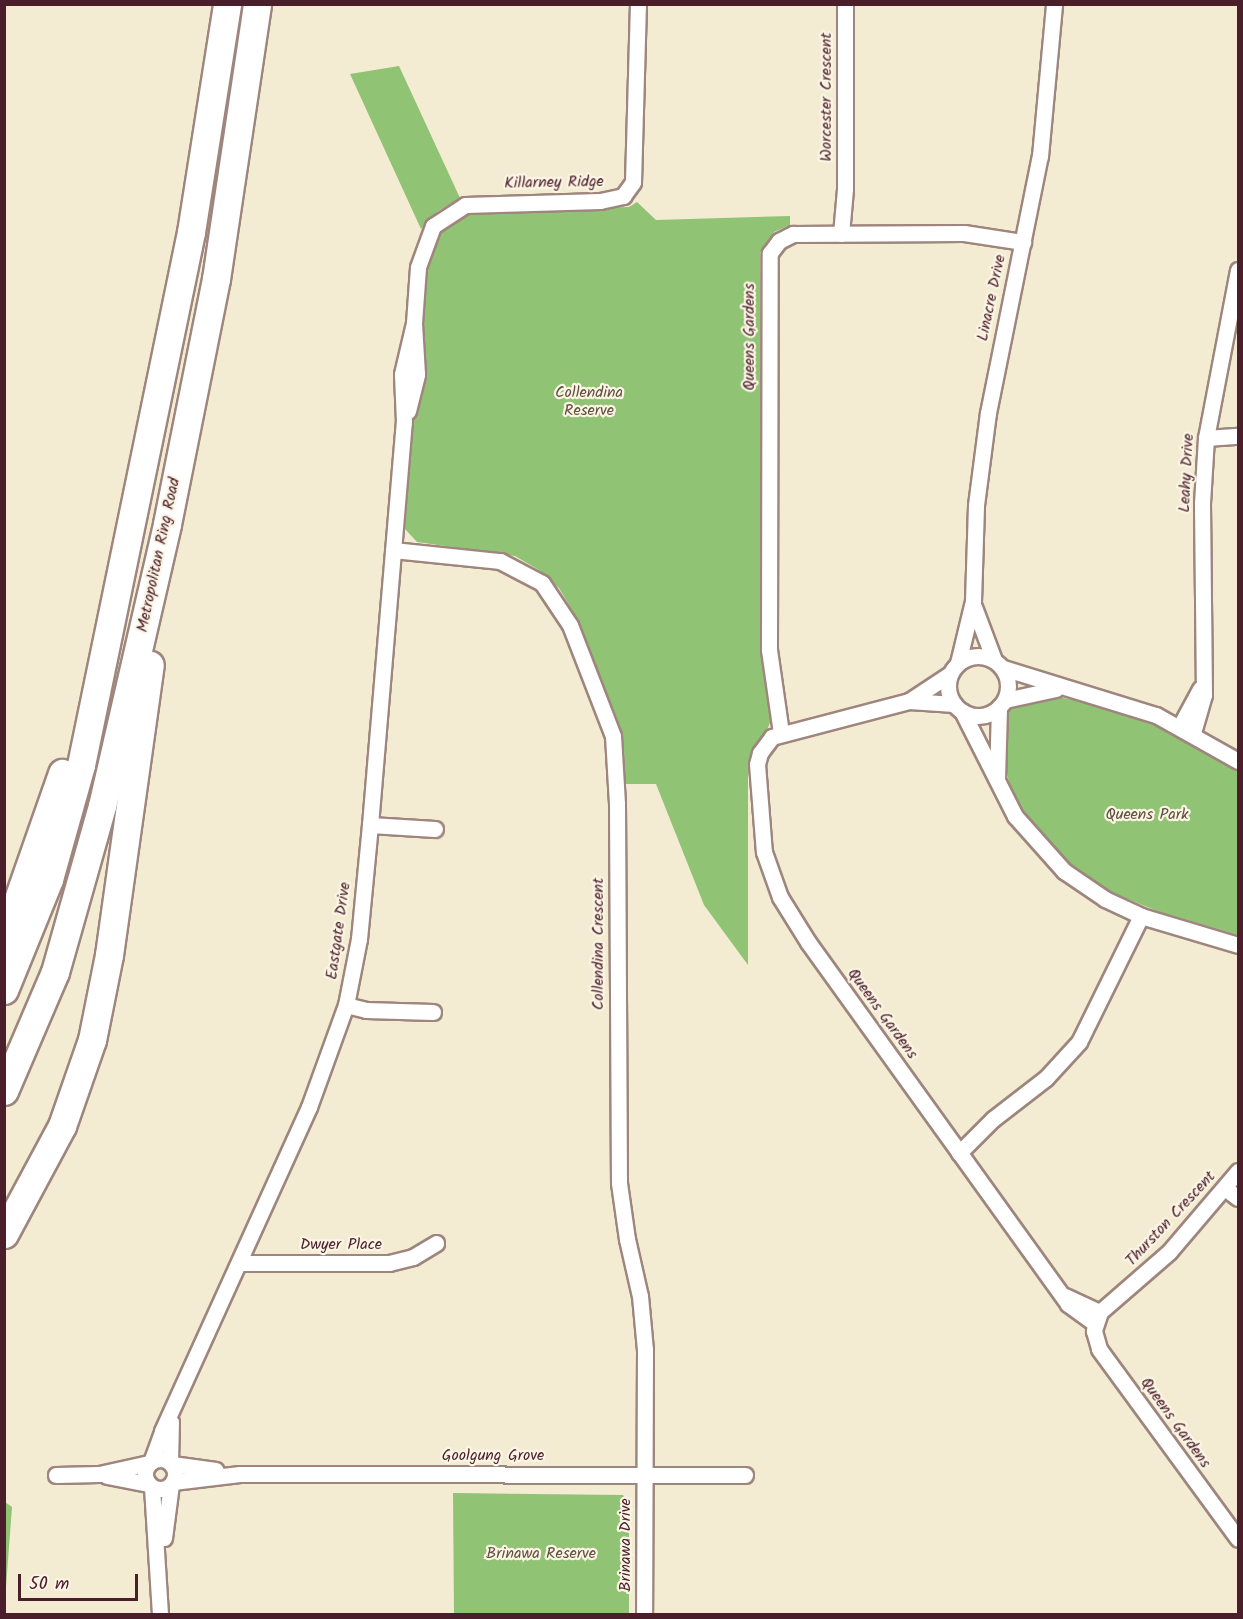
<!DOCTYPE html>
<html>
<head>
<meta charset="utf-8">
<style>
  body { margin:0 }
  #map { position:relative; width:1243px; height:1619px; overflow:hidden; background:#f3ecd2; font-family:Kalam,sans-serif }
  div>[style] { position:absolute }
  .green>* { inset:0; background:#90c374 }
  .roads { filter:drop-shadow(2px 0 #9e867e) drop-shadow(-2px 0 #9e867e) drop-shadow(0 2px #9e867e) drop-shadow(0 -2px #9e867e) }
  .minor>* { height:15px; margin:-7.5px; padding:0 7.5px; transform-origin:7.5px; border-radius:7.5px; background:#fff }
  .minor>.ring { margin:-7.5px; padding:0; box-sizing:content-box; background:none; border:15px solid #fff; border-radius:50% }
  .motorway>* { height:27px; margin:-13.5px; padding:0 13.5px; transform-origin:13.5px; border-radius:13.5px; background:#fff }
  span { translate:-50% -50%; white-space:nowrap; text-align:center; line-height:1.15; -webkit-text-stroke:4.5px #fcf5e5; paint-order:stroke }
  .street-label { font-size:16px; color:#4a1f2b }
  .park-label { font-size:16px; color:#5f5041 }
  .frame { position:absolute; inset:0; border:6px solid #4a1f2b; pointer-events:none }
  .scale { position:absolute; left:18px; top:1574px; width:120px; height:27px; box-sizing:border-box; border:3px solid #4a1f2b; border-top:0; padding-left:8px; font-size:18px; line-height:21px; white-space:nowrap; color:#4a1f2b; -webkit-text-stroke:4px #fcf5e5; paint-order:stroke }
</style>
</head>
<body>
<div id="map">
  <div class="green">
    <i style="clip-path:polygon(399px 66px,460px 198px,438px 211px,421px 229px,350px 74px)"></i>
    <i style="clip-path:polygon(637px 202px,656px 220px,790px 216px,790px 225px,774px 232px,760px 253px,761px 656px,772px 717px,768px 728px,753px 747px,748px 767px,748px 965px,704px 905px,656px 784px,625px 784px,624px 749px,617px 718px,575px 615px,559px 588px,539px 570px,515px 556px,417px 542px,405px 529px,426px 267px,437px 234px,464px 214px,476px 211px,629px 207px)"></i>
    <i style="clip-path:polygon(1054px 696px,1107px 707px,1170px 730px,1238px 771px,1238px 935px,1157px 911px,1104px 889px,1083px 875px,1044px 839px,1017px 801px,1009px 782px,1004px 763px,1005px 711px,1009px 705px)"></i>
    <i style="clip-path:polygon(453px 1493px,623px 1495px,629px 1505px,629px 1614px,454px 1614px)"></i>
    <i style="clip-path:polygon(5px 1502px,12px 1507px,5px 1600px)"></i>
  </div>
  <div class="roads">
    <div class="minor">
      <i style="left:841px;top:234px;width:45px;rotate:-84.9deg"></i>
      <i style="left:845px;top:189px;width:185px;rotate:-90deg"></i>
      <i style="left:408px;top:411px;width:38px;rotate:-76deg"></i>
      <i style="left:417px;top:374px;width:51px;rotate:-93.4deg"></i>
      <i style="left:414px;top:323px;width:56px;rotate:-85.9deg"></i>
      <i style="left:418px;top:267px;width:44px;rotate:-69.9deg"></i>
      <i style="left:433px;top:226px;width:38px;rotate:-33deg"></i>
      <i style="left:465px;top:205px;width:135px;rotate:-1.7deg"></i>
      <i style="left:600px;top:201px;width:24px;rotate:-12deg"></i>
      <i style="left:623px;top:196px;width:17px;rotate:-54deg"></i>
      <i style="left:633px;top:182px;width:178px;rotate:-88.4deg"></i>
      <i style="left:1206px;top:438px;width:32px;rotate:-4deg"></i>
      <i style="left:393px;top:550px;width:108px;rotate:5.9deg"></i>
      <i style="left:500px;top:561px;width:47px;rotate:27.6deg"></i>
      <i style="left:542px;top:583px;width:50px;rotate:56.3deg"></i>
      <i style="left:570px;top:625px;width:119px;rotate:68.8deg"></i>
      <i style="left:613px;top:736px;width:68px;rotate:86.6deg"></i>
      <i style="left:617px;top:804px;width:379px;rotate:89.7deg"></i>
      <i style="left:619px;top:1183px;width:57px;rotate:81.9deg"></i>
      <i style="left:627px;top:1239px;width:58px;rotate:77.2deg"></i>
      <i style="left:640px;top:1296px;width:54px;rotate:84.7deg"></i>
      <i style="left:645px;top:1350px;width:264px;rotate:90.2deg"></i>
      <i style="left:974px;top:607px;width:57px;rotate:69.3deg"></i>
      <i class="ring" style="left:948px;top:656px;width:45px;height:45px"></i>
      <i style="left:958px;top:663px;width:64px;rotate:-76.4deg"></i>
      <i style="left:973px;top:601px;width:96px;rotate:-88.2deg"></i>
      <i style="left:976px;top:505px;width:93px;rotate:-82.6deg"></i>
      <i style="left:988px;top:413px;width:262px;rotate:-78.6deg"></i>
      <i style="left:1040px;top:156px;width:153px;rotate:-84.7deg"></i>
      <i style="left:1003px;top:668px;width:160px;rotate:17.1deg"></i>
      <i style="left:1156px;top:715px;width:94px;rotate:29.3deg"></i>
      <i style="left:1005px;top:700px;width:52px;rotate:-12.2deg"></i>
      <i style="left:909px;top:701px;width:49px;rotate:-33.4deg"></i>
      <i style="left:954px;top:704px;width:45px;rotate:-176.2deg"></i>
      <i style="left:909px;top:701px;width:142px;rotate:165.3deg"></i>
      <i style="left:772px;top:737px;width:20px;rotate:127deg"></i>
      <i style="left:760px;top:753px;width:11px;rotate:105deg"></i>
      <i style="left:757px;top:764px;width:88px;rotate:85.5deg"></i>
      <i style="left:764px;top:852px;width:48px;rotate:70.4deg"></i>
      <i style="left:780px;top:897px;width:53px;rotate:58.1deg"></i>
      <i style="left:808px;top:942px;width:446px;rotate:54.3deg"></i>
      <i style="left:1068px;top:1304px;width:32px;rotate:36deg"></i>
      <i style="left:962px;top:711px;width:118px;rotate:63.2deg"></i>
      <i style="left:1015px;top:816px;width:74px;rotate:48.3deg"></i>
      <i style="left:1064px;top:871px;width:50px;rotate:34.3deg"></i>
      <i style="left:1105px;top:899px;width:40px;rotate:25deg"></i>
      <i style="left:1141px;top:916px;width:101px;rotate:16.6deg"></i>
      <i style="left:1180px;top:726px;width:42px;rotate:-61.6deg"></i>
      <i style="left:781px;top:733px;width:84px;rotate:-98.2deg"></i>
      <i style="left:769px;top:650px;width:397px;rotate:-89.9deg"></i>
      <i style="left:770px;top:253px;width:15px;rotate:-53deg"></i>
      <i style="left:779px;top:241px;width:16px;rotate:-27deg"></i>
      <i style="left:793px;top:234px;width:171px;rotate:-0.3deg"></i>
      <i style="left:964px;top:233px;width:60px;rotate:8.7deg"></i>
      <i style="left:1193px;top:733px;width:40px;rotate:-74deg"></i>
      <i style="left:1204px;top:695px;width:192px;rotate:-90.6deg"></i>
      <i style="left:1202px;top:503px;width:65px;rotate:-86.5deg"></i>
      <i style="left:1206px;top:438px;width:171px;rotate:-79.2deg"></i>
      <i style="left:997px;top:779px;width:72px;rotate:-88.4deg"></i>
      <i style="left:370px;top:825px;width:65px;rotate:3.5deg"></i>
      <i style="left:346px;top:1005px;width:21px;rotate:14deg"></i>
      <i style="left:366px;top:1010px;width:67px;rotate:1.7deg"></i>
      <i style="left:959px;top:1153px;width:48px;rotate:-45deg"></i>
      <i style="left:993px;top:1119px;width:67px;rotate:-37.7deg"></i>
      <i style="left:1046px;top:1078px;width:49px;rotate:-47.5deg"></i>
      <i style="left:1079px;top:1042px;width:140px;rotate:-63.8deg"></i>
      <i style="left:1238px;top:1171px;width:106px;rotate:130.4deg"></i>
      <i style="left:1169px;top:1252px;width:91px;rotate:139deg"></i>
      <i style="left:1100px;top:1312px;width:20px;rotate:108deg"></i>
      <i style="left:1094px;top:1331px;width:19px;rotate:74deg"></i>
      <i style="left:1099px;top:1349px;width:235px;rotate:53.8deg"></i>
      <i style="left:1225px;top:1188px;width:16px;rotate:38deg"></i>
      <i style="left:240px;top:1263px;width:149px"></i>
      <i style="left:389px;top:1263px;width:25px;rotate:-14deg"></i>
      <i style="left:413px;top:1257px;width:27px;rotate:-31deg"></i>
      <i style="left:1065px;top:1296px;width:38px;rotate:25deg"></i>
      <i class="ring" style="left:145px;top:1459px;width:15px;height:15px"></i>
      <i style="left:151px;top:1462px;width:33px;rotate:-70deg"></i>
      <i style="left:162px;top:1431px;width:356px;rotate:-65.6deg"></i>
      <i style="left:309px;top:1107px;width:109px;rotate:-70.1deg"></i>
      <i style="left:346px;top:1005px;width:67px;rotate:-78.9deg"></i>
      <i style="left:359px;top:939px;width:115px;rotate:-84.5deg"></i>
      <i style="left:370px;top:825px;width:404px;rotate:-85.2deg"></i>
      <i style="left:404px;top:422px;width:48px;rotate:-92.4deg"></i>
      <i style="left:402px;top:374px;width:52px;rotate:-76.8deg"></i>
      <i style="left:170px;top:1462px;width:40px;rotate:-88.6deg"></i>
      <i style="left:172px;top:1464px;width:44px;rotate:7.8deg"></i>
      <i style="left:56px;top:1475px;width:43px;rotate:-1.3deg"></i>
      <i style="left:99px;top:1474px;width:51px;rotate:-12.4deg"></i>
      <i style="left:107px;top:1476px;width:43px;rotate:10.8deg"></i>
      <i style="left:173px;top:1482px;width:67px;rotate:-6.8deg"></i>
      <i style="left:240px;top:1474px;width:505px;rotate:0.11deg"></i>
      <i style="left:152px;top:1487px;width:127px;rotate:86.4deg"></i>
      <i style="left:164px;top:1538px;width:54px;rotate:-82.6deg"></i>
    </div>
    <div class="motorway">
      <i style="left:4px;top:939px;width:176px;rotate:-70.7deg"></i>
      <i style="left:4px;top:990px;width:120px;rotate:-67.9deg"></i>
      <i style="left:49px;top:879px;width:118px;rotate:-74.3deg"></i>
      <i style="left:81px;top:765px;width:544px;rotate:-78.34deg"></i>
      <i style="left:191px;top:232px;width:231px;rotate:-81deg"></i>
      <i style="left:4px;top:1091px;width:129px;rotate:-66.8deg"></i>
      <i style="left:55px;top:972px;width:173px;rotate:-74.2deg"></i>
      <i style="left:102px;top:806px;width:289px;rotate:-77deg"></i>
      <i style="left:167px;top:524px;width:250px;rotate:-78.7deg"></i>
      <i style="left:216px;top:279px;width:278px;rotate:-81.5deg"></i>
      <i style="left:4px;top:1234px;width:123px;rotate:-61.8deg"></i>
      <i style="left:62px;top:1126px;width:91px;rotate:-70.8deg"></i>
      <i style="left:92px;top:1040px;width:87px;rotate:-78.7deg"></i>
      <i style="left:109px;top:955px;width:293px;rotate:-82deg"></i>
    </div>
  </div>
  <div class="street-label">
    <span style="left:827px;top:97px;rotate:-90deg">Worcester Crescent</span>
    <span style="left:554px;top:183px;rotate:-1deg">Killarney Ridge</span>
    <span style="left:992px;top:298px;rotate:-78deg">Linacre Drive</span>
    <span style="left:750px;top:337px;rotate:-90deg">Queens Gardens</span>
    <span style="left:1187px;top:473px;rotate:-87deg">Leahy Drive</span>
    <span style="left:159px;top:555px;rotate:-78deg">Metropolitan Ring Road</span>
    <span style="left:339px;top:931px;rotate:-82deg">Eastgate Drive</span>
    <span style="left:599px;top:944px;rotate:-90deg">Collendina Crescent</span>
    <span style="left:882px;top:1014px;rotate:54deg">Queens Gardens</span>
    <span style="left:1171px;top:1219px;rotate:-47deg">Thurston Crescent</span>
    <span style="left:341px;top:1245px">Dwyer Place</span>
    <span style="left:1175px;top:1423px;rotate:54deg">Queens Gardens</span>
    <span style="left:493px;top:1456px">Goolgung Grove</span>
    <span style="left:626px;top:1545px;rotate:-90deg">Brinawa Drive</span>
  </div>
  <div class="park-label">
    <span style="left:589px;top:402px">Collendina<br>Reserve</span>
    <span style="left:1147px;top:815px">Queens Park</span>
    <span style="left:541px;top:1554px">Brinawa Reserve</span>
  </div>
  <div class="frame"></div>
  <div class="scale">50 m</div>
</div>
</body>
</html>
